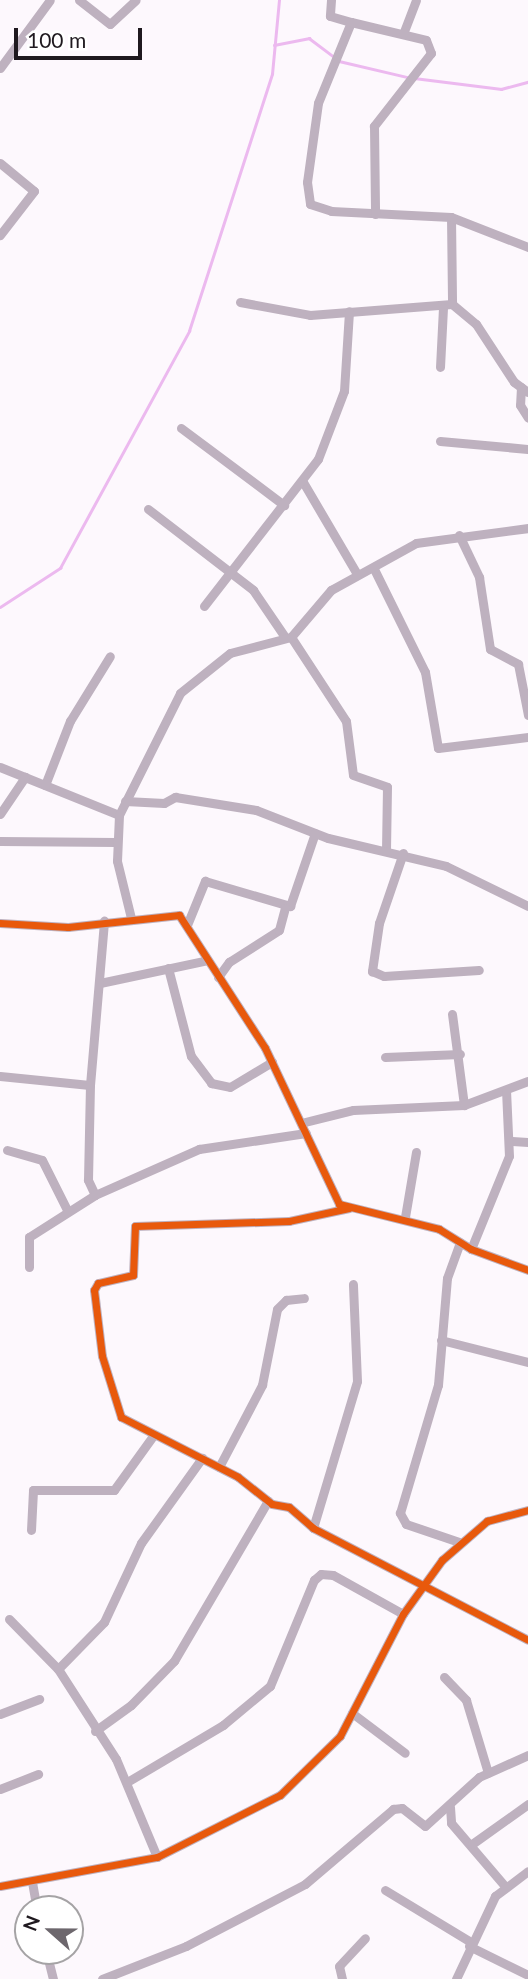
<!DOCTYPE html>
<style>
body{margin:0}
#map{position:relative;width:528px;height:1979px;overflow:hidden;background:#fdf8fd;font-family:Lato,sans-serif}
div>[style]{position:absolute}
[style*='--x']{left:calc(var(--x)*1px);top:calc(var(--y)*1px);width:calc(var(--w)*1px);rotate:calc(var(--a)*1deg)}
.stream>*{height:2.5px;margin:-1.25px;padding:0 1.25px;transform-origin:1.25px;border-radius:1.25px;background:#ecb9ef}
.street>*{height:9px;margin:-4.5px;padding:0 4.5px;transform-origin:4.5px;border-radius:4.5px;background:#beb1bf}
.cycleway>*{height:7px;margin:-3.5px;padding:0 3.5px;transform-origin:3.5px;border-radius:3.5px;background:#e8590c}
span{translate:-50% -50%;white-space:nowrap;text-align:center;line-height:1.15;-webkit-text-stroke:5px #fff;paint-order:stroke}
.north{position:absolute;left:14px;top:1895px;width:70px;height:70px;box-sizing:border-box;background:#fff;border:2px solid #a5a3a5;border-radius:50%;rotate:291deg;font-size:19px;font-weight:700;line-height:28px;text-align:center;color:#1f191f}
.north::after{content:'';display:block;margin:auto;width:24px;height:32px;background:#6d676d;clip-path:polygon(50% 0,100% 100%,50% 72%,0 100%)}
.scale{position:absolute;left:14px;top:28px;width:128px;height:32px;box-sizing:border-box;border:4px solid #1f191f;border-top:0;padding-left:9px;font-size:21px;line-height:24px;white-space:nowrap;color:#1f191f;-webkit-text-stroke:5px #fff;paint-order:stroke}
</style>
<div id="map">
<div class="stream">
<i style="--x:274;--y:45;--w:36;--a:-11"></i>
<i style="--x:309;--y:38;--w:31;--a:37"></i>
<i style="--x:339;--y:61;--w:70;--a:13.2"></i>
<i style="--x:414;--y:78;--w:88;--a:7.2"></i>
<i style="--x:501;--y:89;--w:28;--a:-15"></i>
<i style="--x:0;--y:607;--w:72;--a:-33"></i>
<i style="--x:60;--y:568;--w:270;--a:-61.4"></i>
<i style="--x:189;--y:331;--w:270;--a:-72.1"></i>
<i style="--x:272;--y:74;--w:74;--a:-84.6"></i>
</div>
<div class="street">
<i style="--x:79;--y:0;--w:39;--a:38"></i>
<i style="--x:110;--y:24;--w:35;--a:-43"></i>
<i style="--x:331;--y:0;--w:16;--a:94"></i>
<i style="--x:330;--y:16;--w:22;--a:16"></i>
<i style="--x:351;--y:22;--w:87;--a:112.2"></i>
<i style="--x:318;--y:103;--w:80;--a:97.9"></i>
<i style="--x:307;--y:182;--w:22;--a:82"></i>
<i style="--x:310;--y:204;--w:22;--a:18"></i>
<i style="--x:331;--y:211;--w:120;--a:2.9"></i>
<i style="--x:451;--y:217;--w:87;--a:89.3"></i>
<i style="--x:452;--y:304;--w:31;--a:40"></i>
<i style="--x:476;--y:324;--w:69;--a:56.8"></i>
<i style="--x:514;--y:382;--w:17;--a:36"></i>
<i style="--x:351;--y:22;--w:77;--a:13.5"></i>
<i style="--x:426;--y:40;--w:14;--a:69"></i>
<i style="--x:431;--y:53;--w:93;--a:128"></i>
<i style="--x:374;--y:126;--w:88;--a:89.3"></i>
<i style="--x:403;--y:34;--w:36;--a:-69"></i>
<i style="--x:0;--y:68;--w:84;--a:-53.7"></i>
<i style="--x:0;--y:163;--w:44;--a:39.5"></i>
<i style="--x:34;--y:191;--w:56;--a:127.7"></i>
<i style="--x:451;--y:217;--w:83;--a:21.3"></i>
<i style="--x:240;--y:302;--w:71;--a:10.5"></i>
<i style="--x:310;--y:315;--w:142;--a:-4.4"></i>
<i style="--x:440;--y:367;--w:59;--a:-87.1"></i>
<i style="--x:521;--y:387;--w:18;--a:93"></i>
<i style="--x:520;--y:405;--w:15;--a:58"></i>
<i style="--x:181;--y:428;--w:129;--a:36.8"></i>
<i style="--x:440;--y:441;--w:88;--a:5.2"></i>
<i style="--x:303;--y:482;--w:107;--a:59.6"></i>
<i style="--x:148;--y:509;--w:133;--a:37.6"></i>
<i style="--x:253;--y:590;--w:57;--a:55.8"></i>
<i style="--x:459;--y:535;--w:47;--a:64.5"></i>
<i style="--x:479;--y:577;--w:73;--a:81.3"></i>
<i style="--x:490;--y:649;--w:32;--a:28"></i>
<i style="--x:518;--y:664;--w:52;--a:78.9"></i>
<i style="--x:374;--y:569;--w:115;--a:63.7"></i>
<i style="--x:425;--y:672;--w:77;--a:80.3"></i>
<i style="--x:438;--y:748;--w:91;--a:-7"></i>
<i style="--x:204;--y:606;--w:186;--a:-52.2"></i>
<i style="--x:318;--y:459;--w:73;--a:-69.1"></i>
<i style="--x:344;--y:391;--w:80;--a:-86.4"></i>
<i style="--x:291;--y:637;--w:100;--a:56.8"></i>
<i style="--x:346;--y:721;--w:54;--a:82.6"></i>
<i style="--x:353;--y:775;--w:36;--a:19"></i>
<i style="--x:387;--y:787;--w:61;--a:90.9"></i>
<i style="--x:0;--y:767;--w:128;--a:22"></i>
<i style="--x:45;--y:785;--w:69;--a:-68.7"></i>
<i style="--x:70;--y:721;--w:76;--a:-58.4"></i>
<i style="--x:125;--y:801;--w:39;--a:3"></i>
<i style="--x:164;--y:803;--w:13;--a:-29"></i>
<i style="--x:175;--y:797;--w:82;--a:9.1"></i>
<i style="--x:256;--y:810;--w:77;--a:21.3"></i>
<i style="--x:328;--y:838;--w:121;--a:13.3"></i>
<i style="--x:446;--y:866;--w:91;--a:26"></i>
<i style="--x:0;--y:814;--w:45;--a:-56"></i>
<i style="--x:0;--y:841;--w:116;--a:0.5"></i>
<i style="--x:403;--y:853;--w:74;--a:108.9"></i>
<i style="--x:379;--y:923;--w:49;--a:98.3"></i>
<i style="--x:372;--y:971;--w:13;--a:23"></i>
<i style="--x:384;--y:976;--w:95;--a:-3.6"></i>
<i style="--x:131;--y:918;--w:59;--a:-103.8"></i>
<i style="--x:117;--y:861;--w:46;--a:-87.5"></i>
<i style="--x:119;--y:815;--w:136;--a:-63.4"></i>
<i style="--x:180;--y:693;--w:64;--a:-38.7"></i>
<i style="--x:230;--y:653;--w:63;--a:-14.7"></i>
<i style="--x:291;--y:637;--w:62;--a:-49.6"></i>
<i style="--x:331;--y:590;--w:97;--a:-28.9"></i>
<i style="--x:416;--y:543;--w:113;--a:-7.6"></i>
<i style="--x:0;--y:923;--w:68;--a:3.4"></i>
<i style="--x:68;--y:927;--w:112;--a:-6.2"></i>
<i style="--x:179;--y:915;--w:158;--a:57.1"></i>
<i style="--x:265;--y:1048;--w:173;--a:64.6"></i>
<i style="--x:339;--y:1204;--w:103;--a:14"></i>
<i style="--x:439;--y:1229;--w:38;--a:32"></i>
<i style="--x:471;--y:1249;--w:61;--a:20.2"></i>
<i style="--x:187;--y:925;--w:48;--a:-67.8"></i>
<i style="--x:205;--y:881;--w:89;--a:16.4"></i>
<i style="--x:290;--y:906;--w:77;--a:-71.1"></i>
<i style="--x:168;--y:968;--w:91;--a:75.4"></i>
<i style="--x:191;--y:1056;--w:34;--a:53"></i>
<i style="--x:211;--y:1083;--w:19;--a:12"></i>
<i style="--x:230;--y:1087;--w:49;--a:-30.8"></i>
<i style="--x:218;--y:977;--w:19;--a:-54"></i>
<i style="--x:229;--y:962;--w:59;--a:-32.6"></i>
<i style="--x:279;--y:930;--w:23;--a:-75"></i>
<i style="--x:100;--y:983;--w:110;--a:-12"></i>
<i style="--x:452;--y:1014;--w:92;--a:82.5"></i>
<i style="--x:385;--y:1057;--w:75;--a:-2.3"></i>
<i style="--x:0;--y:1076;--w:90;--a:5.7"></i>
<i style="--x:301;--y:1123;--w:54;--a:-14"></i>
<i style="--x:353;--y:1110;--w:111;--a:-2.6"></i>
<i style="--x:464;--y:1105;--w:68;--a:-20.6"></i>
<i style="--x:512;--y:1141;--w:16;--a:4"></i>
<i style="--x:7;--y:1150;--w:36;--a:16"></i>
<i style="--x:42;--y:1160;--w:56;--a:63.4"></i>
<i style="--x:95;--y:1195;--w:17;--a:-115"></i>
<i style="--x:88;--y:1180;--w:95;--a:-88.8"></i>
<i style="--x:90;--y:1085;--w:165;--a:-85.1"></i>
<i style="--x:349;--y:1208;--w:61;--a:167.8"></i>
<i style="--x:289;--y:1221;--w:154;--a:178.1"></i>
<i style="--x:135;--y:1226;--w:49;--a:92.3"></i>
<i style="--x:133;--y:1275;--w:36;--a:167"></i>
<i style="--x:98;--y:1283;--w:8;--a:120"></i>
<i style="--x:94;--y:1290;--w:66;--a:83.1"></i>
<i style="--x:102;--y:1356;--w:64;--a:72.7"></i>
<i style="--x:121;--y:1417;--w:131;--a:27.1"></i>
<i style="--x:238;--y:1477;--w:43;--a:38.5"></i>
<i style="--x:272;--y:1504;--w:17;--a:10"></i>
<i style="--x:289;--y:1507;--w:32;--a:41"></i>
<i style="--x:313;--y:1528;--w:242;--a:27.5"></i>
<i style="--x:405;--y:1217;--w:66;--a:-80.4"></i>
<i style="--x:471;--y:1249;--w:100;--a:-67.8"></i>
<i style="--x:509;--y:1156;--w:65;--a:-92.6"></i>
<i style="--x:29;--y:1267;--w:30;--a:-90"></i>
<i style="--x:29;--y:1237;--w:78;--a:-32.5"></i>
<i style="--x:95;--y:1195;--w:114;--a:-23.9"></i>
<i style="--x:199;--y:1149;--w:108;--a:-8.5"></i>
<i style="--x:441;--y:1340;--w:90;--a:14.2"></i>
<i style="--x:219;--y:1467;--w:93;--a:-62.3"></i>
<i style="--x:262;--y:1385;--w:77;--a:-78.8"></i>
<i style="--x:277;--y:1309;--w:13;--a:-45"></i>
<i style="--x:286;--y:1300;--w:18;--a:-6"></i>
<i style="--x:313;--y:1528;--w:153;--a:-73.3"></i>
<i style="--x:357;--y:1381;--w:97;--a:-92.4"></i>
<i style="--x:31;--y:1530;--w:40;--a:-87.1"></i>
<i style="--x:33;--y:1490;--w:81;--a:0"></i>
<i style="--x:114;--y:1490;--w:67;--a:-54.2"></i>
<i style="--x:459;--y:1542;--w:56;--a:-161.2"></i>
<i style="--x:406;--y:1524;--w:13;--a:-119"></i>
<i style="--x:400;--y:1513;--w:134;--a:-73.5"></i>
<i style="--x:438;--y:1385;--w:107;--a:-85.2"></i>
<i style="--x:447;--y:1278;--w:38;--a:-70"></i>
<i style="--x:9;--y:1619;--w:70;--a:45.6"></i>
<i style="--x:58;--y:1669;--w:107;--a:57.2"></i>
<i style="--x:116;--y:1759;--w:106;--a:67.3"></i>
<i style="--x:58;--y:1669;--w:66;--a:-45.6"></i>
<i style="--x:104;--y:1622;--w:87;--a:-64.9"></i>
<i style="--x:141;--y:1543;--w:105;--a:-54.3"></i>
<i style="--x:444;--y:1677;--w:32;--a:46"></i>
<i style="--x:466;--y:1700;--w:76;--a:73.2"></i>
<i style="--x:352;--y:1713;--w:66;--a:37"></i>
<i style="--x:0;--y:1714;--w:42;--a:-21"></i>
<i style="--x:95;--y:1731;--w:44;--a:-35.8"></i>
<i style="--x:131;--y:1705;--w:62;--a:-45.7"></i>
<i style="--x:174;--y:1661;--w:186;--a:-59.6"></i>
<i style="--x:127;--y:1782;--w:112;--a:-30.7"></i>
<i style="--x:223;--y:1725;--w:61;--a:-39.7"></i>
<i style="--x:270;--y:1686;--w:115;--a:-67.5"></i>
<i style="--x:314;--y:1580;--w:9;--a:-41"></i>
<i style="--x:321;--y:1574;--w:12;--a:5"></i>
<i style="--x:333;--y:1575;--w:80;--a:29.1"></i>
<i style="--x:0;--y:1789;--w:41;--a:-21.5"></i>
<i style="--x:450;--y:1807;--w:16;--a:86"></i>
<i style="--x:451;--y:1823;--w:82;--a:49.5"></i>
<i style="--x:472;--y:1844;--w:69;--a:-35.5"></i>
<i style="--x:32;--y:1882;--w:27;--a:80"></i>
<i style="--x:0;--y:1886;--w:160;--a:-10.5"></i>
<i style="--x:157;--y:1857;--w:138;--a:-26.8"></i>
<i style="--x:280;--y:1795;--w:84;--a:-44.5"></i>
<i style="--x:340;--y:1736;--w:137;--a:-62.7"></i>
<i style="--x:403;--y:1614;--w:67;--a:-54.2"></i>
<i style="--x:442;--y:1560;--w:60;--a:-40.9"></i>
<i style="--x:487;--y:1521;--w:42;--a:-15"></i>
<i style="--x:385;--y:1890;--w:100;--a:31.2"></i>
<i style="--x:469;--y:1946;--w:66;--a:26.2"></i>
<i style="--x:46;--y:1951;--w:29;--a:76"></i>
<i style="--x:102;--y:1979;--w:90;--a:-21.4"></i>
<i style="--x:186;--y:1946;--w:134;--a:-27.5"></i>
<i style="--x:305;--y:1884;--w:116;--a:-40.4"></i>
<i style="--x:393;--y:1809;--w:9;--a:-6"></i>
<i style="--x:402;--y:1808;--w:29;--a:38"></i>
<i style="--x:425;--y:1826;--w:73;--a:-42.2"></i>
<i style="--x:479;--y:1777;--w:54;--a:-24.2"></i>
<i style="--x:342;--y:1979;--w:13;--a:-103"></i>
<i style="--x:339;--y:1966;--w:38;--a:-47"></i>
<i style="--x:456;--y:1979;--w:92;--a:-64.8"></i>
<i style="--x:495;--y:1896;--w:41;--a:-37.1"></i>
</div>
<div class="cycleway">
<i style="--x:0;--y:923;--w:68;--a:3.4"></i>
<i style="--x:68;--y:927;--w:112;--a:-6.2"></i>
<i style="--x:179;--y:915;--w:158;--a:57.1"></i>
<i style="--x:265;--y:1048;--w:173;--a:64.6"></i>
<i style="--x:339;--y:1204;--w:103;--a:14"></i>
<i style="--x:439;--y:1229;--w:38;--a:32"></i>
<i style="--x:471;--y:1249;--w:61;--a:20.2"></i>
<i style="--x:349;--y:1208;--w:61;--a:167.8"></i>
<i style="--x:289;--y:1221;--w:154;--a:178.1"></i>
<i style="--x:135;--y:1226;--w:49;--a:92.3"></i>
<i style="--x:133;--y:1275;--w:36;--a:167"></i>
<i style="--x:98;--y:1283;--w:8;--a:120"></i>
<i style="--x:94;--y:1290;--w:66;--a:83.1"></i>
<i style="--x:102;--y:1356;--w:64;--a:72.7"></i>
<i style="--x:121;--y:1417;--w:131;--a:27.1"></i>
<i style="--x:238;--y:1477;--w:43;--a:38.5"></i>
<i style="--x:272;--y:1504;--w:17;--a:10"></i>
<i style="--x:289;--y:1507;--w:32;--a:41"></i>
<i style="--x:313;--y:1528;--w:242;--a:27.5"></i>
<i style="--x:0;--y:1886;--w:160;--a:-10.5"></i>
<i style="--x:157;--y:1857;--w:138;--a:-26.8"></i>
<i style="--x:280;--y:1795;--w:84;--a:-44.5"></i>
<i style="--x:340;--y:1736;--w:137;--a:-62.7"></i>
<i style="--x:403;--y:1614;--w:67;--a:-54.2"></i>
<i style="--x:442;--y:1560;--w:60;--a:-40.9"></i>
<i style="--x:487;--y:1521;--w:42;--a:-15"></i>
</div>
<div class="north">N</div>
<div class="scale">100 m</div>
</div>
